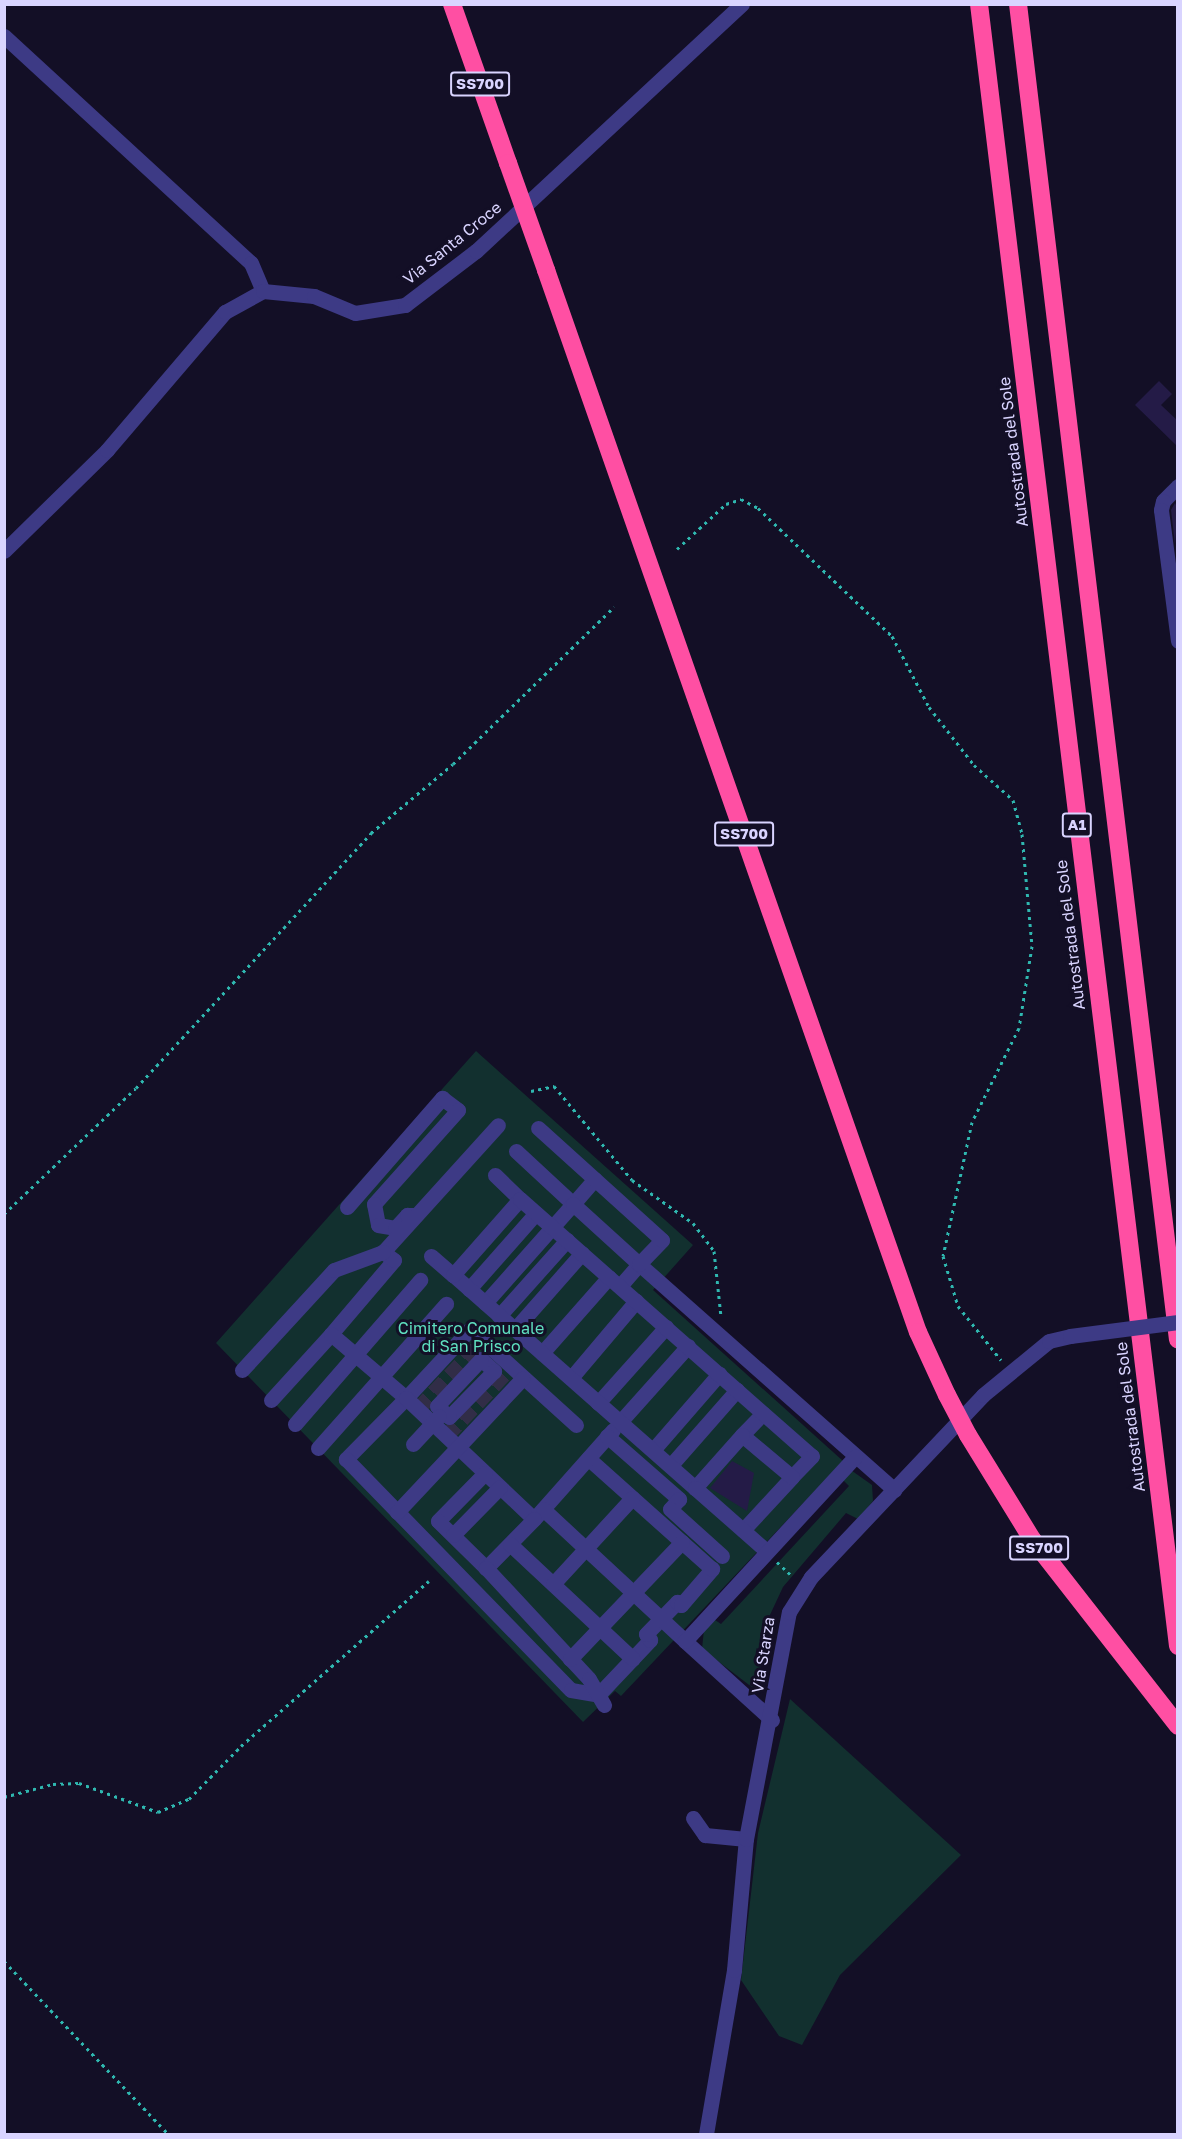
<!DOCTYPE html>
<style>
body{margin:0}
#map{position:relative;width:1182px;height:2139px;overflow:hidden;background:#130f26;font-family:"Golos Text",sans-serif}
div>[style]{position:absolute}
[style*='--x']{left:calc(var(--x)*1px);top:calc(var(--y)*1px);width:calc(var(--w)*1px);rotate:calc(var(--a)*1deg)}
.green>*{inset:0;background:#12302f}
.building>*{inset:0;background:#241b47}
.minor-tunnel>*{height:15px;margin-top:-7.5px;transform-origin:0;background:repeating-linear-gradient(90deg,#312d47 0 15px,transparent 0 23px)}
.path>*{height:3px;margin-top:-1.5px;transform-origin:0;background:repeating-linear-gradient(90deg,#2fb8b0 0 3px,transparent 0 7.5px)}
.minor>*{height:15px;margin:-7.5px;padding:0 7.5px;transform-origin:7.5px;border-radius:7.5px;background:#3d3a85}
.highway>*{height:18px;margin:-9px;padding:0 9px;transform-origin:9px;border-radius:9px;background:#ff4fa3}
.minor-bridge>*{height:15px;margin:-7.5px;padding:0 7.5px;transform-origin:7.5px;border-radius:7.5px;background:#3d3a85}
.highway-bridge>*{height:18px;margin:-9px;padding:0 9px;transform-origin:9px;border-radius:9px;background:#ff4fa3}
span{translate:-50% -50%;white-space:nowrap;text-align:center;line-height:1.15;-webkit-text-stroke:6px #130f26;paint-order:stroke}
.shield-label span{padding:2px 4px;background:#130f26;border:2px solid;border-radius:4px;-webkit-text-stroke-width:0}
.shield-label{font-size:15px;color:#d9d4ff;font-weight:700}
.street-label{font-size:16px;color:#d9d4ff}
.park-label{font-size:16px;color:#5fe0c0}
.frame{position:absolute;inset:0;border:6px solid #d9d4ff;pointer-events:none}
</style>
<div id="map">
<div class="green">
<i style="clip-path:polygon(476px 1051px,693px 1245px,653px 1290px,843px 1461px,621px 1696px,615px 1691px,583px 1722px,216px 1343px)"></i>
<i style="clip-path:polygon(848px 1468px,872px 1485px,873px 1501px,858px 1519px,846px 1513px,783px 1587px,769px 1617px,757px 1691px,702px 1649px,704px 1629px,712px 1618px,721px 1624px,849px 1486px,840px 1477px)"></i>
<i style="clip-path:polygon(790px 1699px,961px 1855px,840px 1975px,802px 2045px,779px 2036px,741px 1980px,758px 1833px)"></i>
</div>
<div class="building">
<i style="clip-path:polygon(1159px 381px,1172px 394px,1161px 405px,1178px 421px,1178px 447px,1135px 405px)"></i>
<i style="clip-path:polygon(1175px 503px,1178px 509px,1175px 544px,1171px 510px)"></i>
<i style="clip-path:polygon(732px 1461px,754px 1473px,747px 1511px,710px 1488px)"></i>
</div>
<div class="minor-tunnel">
<i style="--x:418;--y:1409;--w:95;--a:-46.7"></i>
<i style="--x:446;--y:1436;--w:95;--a:-46.7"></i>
</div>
<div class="path">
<i style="--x:677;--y:549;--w:67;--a:-42.6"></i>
<i style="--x:726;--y:504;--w:16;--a:-18"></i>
<i style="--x:741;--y:499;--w:19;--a:28"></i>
<i style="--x:758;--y:508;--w:185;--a:43.7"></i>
<i style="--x:892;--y:636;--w:80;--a:62.5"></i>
<i style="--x:929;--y:707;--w:73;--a:52.2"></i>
<i style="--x:974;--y:765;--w:52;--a:41.9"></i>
<i style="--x:1013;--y:800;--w:35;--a:75"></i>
<i style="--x:1022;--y:834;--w:112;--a:84.9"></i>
<i style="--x:1032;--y:946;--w:83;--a:99"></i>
<i style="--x:1019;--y:1028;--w:105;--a:116.6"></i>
<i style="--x:972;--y:1122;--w:137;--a:102.2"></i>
<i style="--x:943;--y:1256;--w:52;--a:73.3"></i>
<i style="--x:958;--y:1306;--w:69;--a:51.5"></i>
<i style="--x:531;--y:1091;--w:24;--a:-12"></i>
<i style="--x:554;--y:1086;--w:122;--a:50.3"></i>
<i style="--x:632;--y:1180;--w:75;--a:35.2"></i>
<i style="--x:693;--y:1223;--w:35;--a:53"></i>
<i style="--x:714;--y:1251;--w:66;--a:83.9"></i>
<i style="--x:4;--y:1214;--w:182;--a:-43.7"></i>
<i style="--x:136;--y:1088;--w:347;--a:-47.3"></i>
<i style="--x:371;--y:833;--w:107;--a:-40.1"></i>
<i style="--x:453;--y:764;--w:225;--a:-44.3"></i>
<i style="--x:777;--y:1562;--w:22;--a:43"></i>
<i style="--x:4;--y:1797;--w:51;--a:-14.9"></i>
<i style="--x:53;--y:1784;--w:26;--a:-2"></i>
<i style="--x:79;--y:1783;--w:84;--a:20.2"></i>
<i style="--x:158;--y:1812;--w:34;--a:-23"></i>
<i style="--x:189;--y:1799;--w:74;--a:-45.5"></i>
<i style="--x:241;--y:1746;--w:250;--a:-41.3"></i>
<i style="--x:4;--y:1961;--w:238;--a:46.5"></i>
</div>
<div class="minor">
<i style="--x:4;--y:36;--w:335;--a:42.6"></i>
<i style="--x:251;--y:263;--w:30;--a:67"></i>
<i style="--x:1178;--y:486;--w:21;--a:135"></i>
<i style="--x:1163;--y:501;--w:9;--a:103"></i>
<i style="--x:1161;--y:510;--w:132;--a:82.6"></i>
<i style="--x:4;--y:551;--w:144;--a:-44.4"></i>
<i style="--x:107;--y:450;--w:182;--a:-49.5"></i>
<i style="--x:225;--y:312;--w:43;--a:-28.9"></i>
<i style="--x:263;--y:291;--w:51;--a:5.6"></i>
<i style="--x:314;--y:296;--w:44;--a:22.5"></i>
<i style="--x:355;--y:313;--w:51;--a:-9.1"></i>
<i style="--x:405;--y:305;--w:89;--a:-37.3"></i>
<i style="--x:476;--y:251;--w:363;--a:-42.9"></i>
<i style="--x:516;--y:1151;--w:78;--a:42.9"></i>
<i style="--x:573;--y:1204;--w:33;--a:-49"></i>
<i style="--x:495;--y:1175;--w:35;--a:44"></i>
<i style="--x:347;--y:1207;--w:145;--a:-48.9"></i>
<i style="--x:442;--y:1098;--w:20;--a:37"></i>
<i style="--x:458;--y:1110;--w:126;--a:131.8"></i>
<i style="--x:374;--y:1204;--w:21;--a:79"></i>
<i style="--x:378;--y:1225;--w:17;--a:10"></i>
<i style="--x:395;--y:1228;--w:18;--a:-47"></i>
<i style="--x:407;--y:1215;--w:9;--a:0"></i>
<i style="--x:431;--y:1256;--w:29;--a:41"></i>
<i style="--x:620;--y:1286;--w:29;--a:-49"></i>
<i style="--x:639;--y:1264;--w:341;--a:41.5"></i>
<i style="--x:469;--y:1289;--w:101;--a:-48.6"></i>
<i style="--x:485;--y:1303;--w:132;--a:-48.4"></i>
<i style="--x:573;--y:1204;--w:89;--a:42.3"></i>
<i style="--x:639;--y:1264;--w:33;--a:-46"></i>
<i style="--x:662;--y:1240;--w:167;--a:-137.9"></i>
<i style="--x:499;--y:1316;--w:102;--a:-48.2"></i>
<i style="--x:515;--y:1329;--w:101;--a:-48.6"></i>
<i style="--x:331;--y:1334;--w:97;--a:-49.6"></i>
<i style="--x:394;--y:1260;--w:14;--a:-144"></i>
<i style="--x:383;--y:1252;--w:171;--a:-47.8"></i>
<i style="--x:542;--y:1353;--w:101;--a:-48.6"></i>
<i style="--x:481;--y:1359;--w:18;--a:43"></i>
<i style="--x:494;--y:1371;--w:64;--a:134.4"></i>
<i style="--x:449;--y:1417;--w:16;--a:-137"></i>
<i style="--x:437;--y:1406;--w:64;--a:-46.9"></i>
<i style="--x:242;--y:1370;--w:136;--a:-47.4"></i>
<i style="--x:334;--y:1270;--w:52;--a:-20.2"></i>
<i style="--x:571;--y:1378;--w:101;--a:-49.8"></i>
<i style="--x:271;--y:1400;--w:89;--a:-47.7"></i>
<i style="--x:331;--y:1334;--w:99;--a:40.5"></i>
<i style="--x:406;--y:1398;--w:86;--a:134.5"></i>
<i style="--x:346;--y:1459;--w:322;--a:45.8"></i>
<i style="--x:571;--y:1690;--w:27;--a:10"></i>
<i style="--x:598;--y:1695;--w:76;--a:-46.6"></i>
<i style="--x:650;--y:1640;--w:7;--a:-124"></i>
<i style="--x:646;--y:1634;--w:45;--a:-45.9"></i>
<i style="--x:677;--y:1602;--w:5;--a:37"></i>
<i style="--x:681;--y:1605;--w:48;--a:-49.3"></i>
<i style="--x:712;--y:1569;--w:166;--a:-138.2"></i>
<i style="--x:598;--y:1403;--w:102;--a:-48.2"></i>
<i style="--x:620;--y:1422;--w:102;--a:-48.2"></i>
<i style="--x:295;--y:1424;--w:191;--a:-49"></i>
<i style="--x:576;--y:1425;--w:143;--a:-137.8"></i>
<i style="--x:470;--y:1329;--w:94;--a:132.8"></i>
<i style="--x:406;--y:1398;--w:176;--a:43.4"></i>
<i style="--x:534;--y:1519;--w:119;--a:-48.4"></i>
<i style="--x:742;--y:1435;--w:30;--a:-46"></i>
<i style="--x:607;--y:1436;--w:96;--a:41.2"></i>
<i style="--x:679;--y:1499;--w:13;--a:132"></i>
<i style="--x:670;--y:1509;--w:70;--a:42.1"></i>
<i style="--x:413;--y:1444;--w:38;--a:-47"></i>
<i style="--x:318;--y:1448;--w:193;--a:-48.4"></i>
<i style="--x:653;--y:1450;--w:101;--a:-49"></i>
<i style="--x:671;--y:1465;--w:100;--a:-48.7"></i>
<i style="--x:485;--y:1473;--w:67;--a:134.4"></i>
<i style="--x:438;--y:1521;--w:67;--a:44.4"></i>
<i style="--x:695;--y:1488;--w:322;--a:-138.6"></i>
<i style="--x:453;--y:1275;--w:101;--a:-48.6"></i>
<i style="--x:520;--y:1199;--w:389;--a:41.4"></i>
<i style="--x:812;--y:1456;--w:29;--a:134"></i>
<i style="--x:543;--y:1509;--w:194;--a:42.9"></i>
<i style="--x:397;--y:1512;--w:183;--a:-46.8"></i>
<i style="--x:534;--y:1519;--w:69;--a:134.4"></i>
<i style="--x:486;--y:1568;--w:151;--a:47.1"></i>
<i style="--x:589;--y:1679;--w:30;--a:60"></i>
<i style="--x:743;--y:1530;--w:72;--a:-47.2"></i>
<i style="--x:792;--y:1477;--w:65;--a:-140"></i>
<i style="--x:742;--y:1435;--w:71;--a:131.6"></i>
<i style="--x:695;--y:1488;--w:89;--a:41.4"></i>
<i style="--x:453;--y:1535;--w:67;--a:-45.6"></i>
<i style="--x:510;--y:1544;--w:168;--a:43.1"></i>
<i style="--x:553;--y:1584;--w:117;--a:-47.4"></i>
<i style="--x:570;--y:1659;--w:162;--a:-46.3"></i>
<i style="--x:772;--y:1720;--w:118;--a:-137.8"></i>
<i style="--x:685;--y:1641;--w:251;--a:-47.3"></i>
<i style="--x:693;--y:1818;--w:21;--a:55"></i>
<i style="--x:705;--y:1835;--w:41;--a:5.6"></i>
<i style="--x:706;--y:2134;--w:166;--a:-80.3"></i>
<i style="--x:734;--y:1970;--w:132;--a:-84.8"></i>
<i style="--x:746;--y:1839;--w:231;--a:-79.3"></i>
<i style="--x:789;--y:1612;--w:41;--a:-57.8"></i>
<i style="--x:811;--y:1577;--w:250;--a:-46.6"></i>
<i style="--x:983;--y:1395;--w:85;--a:-39.3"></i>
<i style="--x:1049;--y:1341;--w:22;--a:-13"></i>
</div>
<div class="highway">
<i style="--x:452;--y:4;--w:169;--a:70.6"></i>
<i style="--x:979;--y:4;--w:1654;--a:83.09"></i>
<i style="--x:1018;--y:4;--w:1345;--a:83.17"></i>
<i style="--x:546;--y:270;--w:1125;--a:70.7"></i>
<i style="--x:918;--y:1332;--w:69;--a:65.3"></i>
<i style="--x:968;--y:1435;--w:122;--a:58.4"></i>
<i style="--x:1032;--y:1539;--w:237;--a:52"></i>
</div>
<div class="minor-bridge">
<i style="--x:1070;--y:1336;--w:109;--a:-7.4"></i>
</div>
<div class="highway-bridge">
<i style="--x:508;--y:163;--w:114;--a:70.4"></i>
<i style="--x:947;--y:1395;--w:45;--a:62.3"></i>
</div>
<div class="shield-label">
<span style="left:480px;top:84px">SS700</span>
<span style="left:1077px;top:825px">A1</span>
<span style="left:744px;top:834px">SS700</span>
<span style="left:1039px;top:1548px">SS700</span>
</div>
<div class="street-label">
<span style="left:452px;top:243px;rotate:-39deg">Via Santa Croce</span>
<span style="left:1013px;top:452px;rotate:-97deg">Autostrada del Sole</span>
<span style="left:1070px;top:935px;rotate:-97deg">Autostrada del Sole</span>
<span style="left:1130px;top:1417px;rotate:-97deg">Autostrada del Sole</span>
<span style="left:763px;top:1655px;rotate:-81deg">Via Starza</span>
</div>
<div class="park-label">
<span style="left:471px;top:1337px">Cimitero Comunale<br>di San Prisco</span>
</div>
<div class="frame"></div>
</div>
